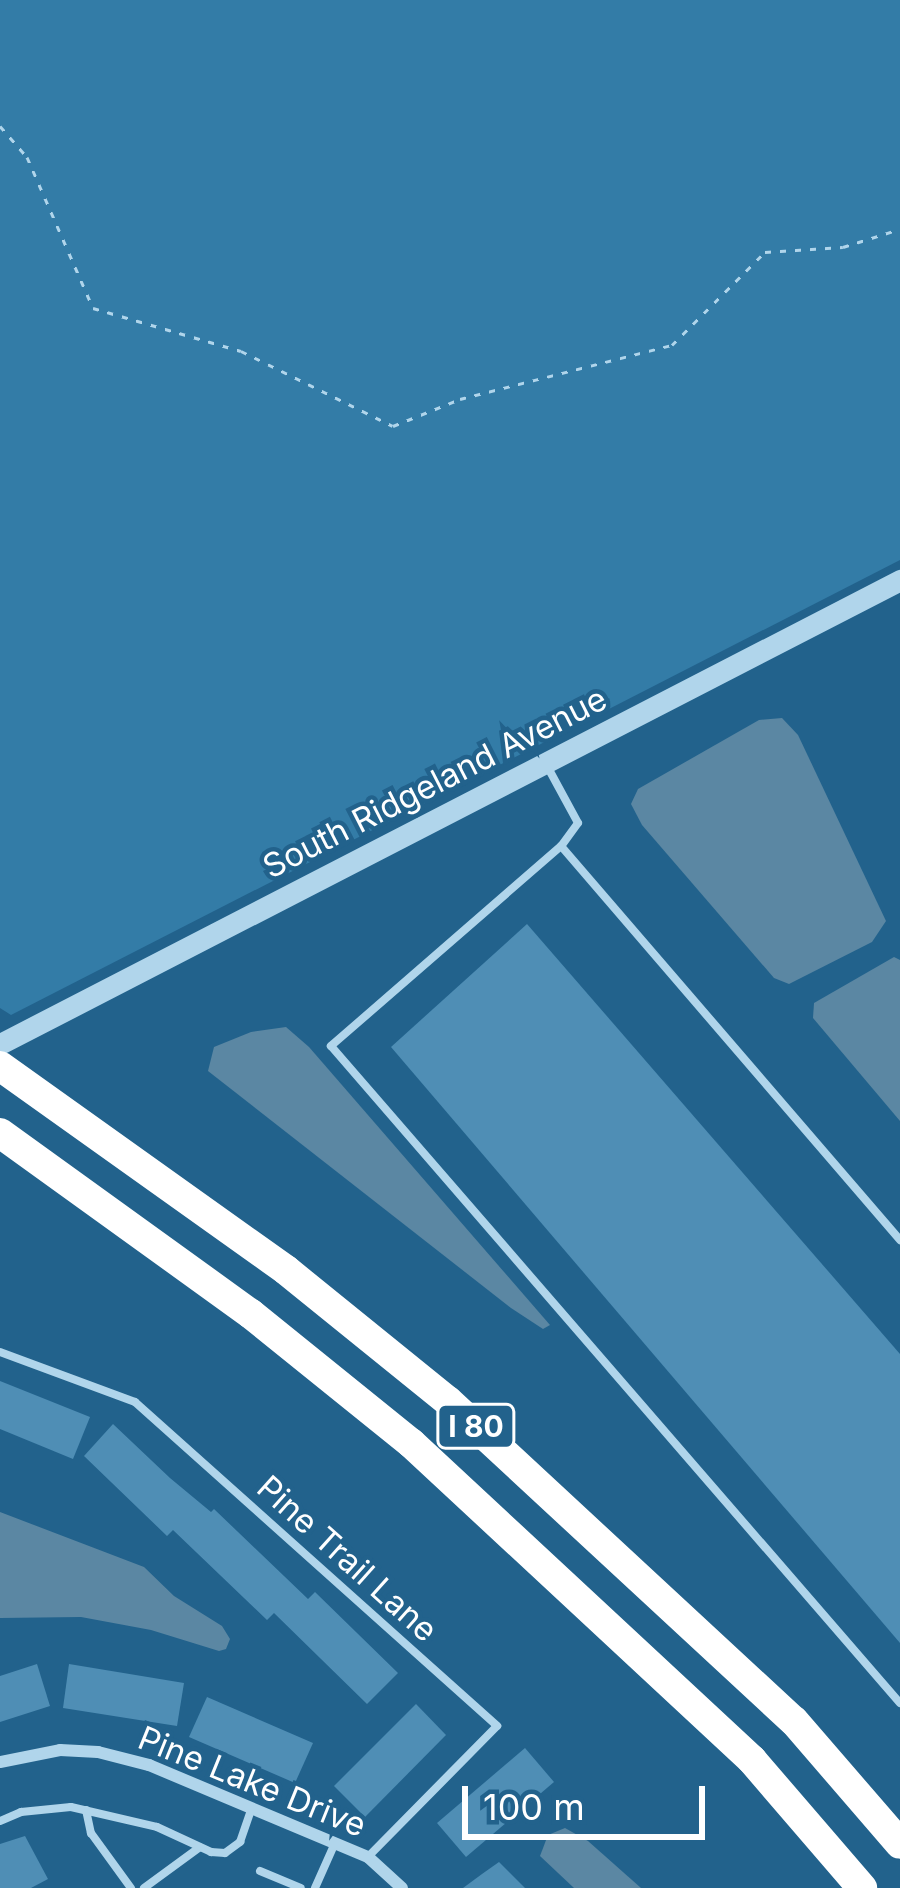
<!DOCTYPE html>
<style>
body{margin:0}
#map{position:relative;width:900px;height:1888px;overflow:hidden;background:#22628c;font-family:Inter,sans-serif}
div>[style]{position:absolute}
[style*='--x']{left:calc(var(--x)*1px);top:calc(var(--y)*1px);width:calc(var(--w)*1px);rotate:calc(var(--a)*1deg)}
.green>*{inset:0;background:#337ca7}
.water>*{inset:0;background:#5b87a3}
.building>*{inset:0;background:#4f8eb5}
.path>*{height:3px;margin-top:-1.5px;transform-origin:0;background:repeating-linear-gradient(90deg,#b0d5eb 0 6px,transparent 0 15px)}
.service>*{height:8px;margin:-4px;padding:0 4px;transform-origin:4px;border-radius:4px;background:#b0d5eb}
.minor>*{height:12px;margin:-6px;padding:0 6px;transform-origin:6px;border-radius:6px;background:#b0d5eb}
.tertiary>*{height:21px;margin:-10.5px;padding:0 10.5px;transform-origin:10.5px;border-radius:10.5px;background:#b0d5eb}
.motorway>*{height:30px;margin:-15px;padding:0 15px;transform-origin:15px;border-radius:15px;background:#fff}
span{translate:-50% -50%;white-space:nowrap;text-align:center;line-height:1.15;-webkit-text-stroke:9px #22628c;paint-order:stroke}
.shield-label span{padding:3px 9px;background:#22628c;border:3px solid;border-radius:9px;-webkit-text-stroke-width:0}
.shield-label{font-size:30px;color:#fff;font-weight:700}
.street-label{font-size:33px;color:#fff}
.scale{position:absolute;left:462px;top:1786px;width:243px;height:54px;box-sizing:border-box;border:6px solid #fff;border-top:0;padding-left:15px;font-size:36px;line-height:42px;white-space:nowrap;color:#fff;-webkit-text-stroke:9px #22628c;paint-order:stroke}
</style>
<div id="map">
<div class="green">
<i style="clip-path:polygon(0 0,900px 0,900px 560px,11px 1015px,0 1008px)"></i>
</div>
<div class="water">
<i style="clip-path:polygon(782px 718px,798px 735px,886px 921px,872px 942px,789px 984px,774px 978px,642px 825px,631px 804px,638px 789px,759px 720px)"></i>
<i style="clip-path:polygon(894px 957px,900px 960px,900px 1121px,813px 1018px,814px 1003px)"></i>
<i style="clip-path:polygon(286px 1027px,309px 1047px,550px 1325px,543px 1329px,511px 1308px,208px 1071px,214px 1047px,251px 1032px)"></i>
<i style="clip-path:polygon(0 1512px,144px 1567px,174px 1596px,222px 1626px,230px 1639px,226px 1649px,219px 1651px,151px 1630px,81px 1617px,0 1618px)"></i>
<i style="clip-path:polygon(565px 1828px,588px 1841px,641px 1888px,574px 1888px,540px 1856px,548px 1835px)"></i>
</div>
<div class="building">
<i style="clip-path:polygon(527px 924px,900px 1354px,900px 1643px,391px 1047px)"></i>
<i style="clip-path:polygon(0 1381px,90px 1417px,73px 1459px,0 1429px)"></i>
<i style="clip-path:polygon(113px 1424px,170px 1478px,211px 1512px,214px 1509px,308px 1599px,315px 1592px,398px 1673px,367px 1704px,274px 1613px,267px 1620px,173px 1530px,167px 1536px,84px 1456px)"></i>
<i style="clip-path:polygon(37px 1664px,50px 1706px,0 1722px,0 1676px)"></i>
<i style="clip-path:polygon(69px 1664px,184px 1683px,177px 1726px,63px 1708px)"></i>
<i style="clip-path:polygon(207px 1697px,313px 1743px,295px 1783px,189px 1737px)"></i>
<i style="clip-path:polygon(416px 1704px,446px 1735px,365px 1817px,334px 1786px)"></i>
<i style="clip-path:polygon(525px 1748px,554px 1782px,466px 1857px,437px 1823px)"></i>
<i style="clip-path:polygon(25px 1836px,48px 1879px,31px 1888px,0 1888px,0 1844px)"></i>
<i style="clip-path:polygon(499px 1862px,525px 1888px,463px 1888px,482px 1874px)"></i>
</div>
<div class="path">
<i style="--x:0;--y:126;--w:41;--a:48.9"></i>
<i style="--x:27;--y:157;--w:165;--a:66.4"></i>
<i style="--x:93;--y:308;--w:154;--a:16.2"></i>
<i style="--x:241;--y:351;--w:169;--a:26.3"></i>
<i style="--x:393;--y:426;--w:72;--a:-21.9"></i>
<i style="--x:460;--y:399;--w:219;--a:-14.3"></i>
<i style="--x:672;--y:345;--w:132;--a:-45"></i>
<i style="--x:765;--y:252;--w:78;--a:-3.7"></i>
<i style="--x:843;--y:247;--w:60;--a:-17.5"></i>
</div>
<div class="service">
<i style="--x:546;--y:764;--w:67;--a:61.5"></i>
<i style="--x:578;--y:823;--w:29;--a:126"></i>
<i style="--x:561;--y:846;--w:305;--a:139"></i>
<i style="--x:331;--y:1046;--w:869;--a:49.11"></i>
<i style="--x:561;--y:846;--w:520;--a:49.29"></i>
<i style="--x:0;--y:1352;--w:144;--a:20.3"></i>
<i style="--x:135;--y:1402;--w:486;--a:41.8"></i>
<i style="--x:497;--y:1726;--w:184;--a:134.6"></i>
<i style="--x:86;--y:1810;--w:24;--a:78"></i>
<i style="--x:91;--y:1833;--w:68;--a:54"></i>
<i style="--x:0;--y:1821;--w:23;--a:-23"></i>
<i style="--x:21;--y:1812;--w:50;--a:-5.7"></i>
<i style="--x:71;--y:1807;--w:88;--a:13.1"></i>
<i style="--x:157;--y:1827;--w:60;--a:24.8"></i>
<i style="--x:211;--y:1852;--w:14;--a:4"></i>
<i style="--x:225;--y:1853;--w:19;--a:-36"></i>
<i style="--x:240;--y:1842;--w:36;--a:-71"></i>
<i style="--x:260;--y:1871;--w:44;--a:22.5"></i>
<i style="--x:144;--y:1888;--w:69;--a:-36.2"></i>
<i style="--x:315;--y:1888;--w:49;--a:-66"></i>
</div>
<div class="minor">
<i style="--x:0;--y:1762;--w:61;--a:-11.3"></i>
<i style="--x:60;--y:1750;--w:38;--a:3"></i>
<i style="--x:98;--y:1752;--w:53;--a:14.3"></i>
<i style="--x:149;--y:1765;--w:238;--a:22.8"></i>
<i style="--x:368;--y:1857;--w:46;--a:42.4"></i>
</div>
<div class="tertiary">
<i style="--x:0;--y:1044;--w:1013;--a:-27.27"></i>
</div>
<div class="motorway">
<i style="--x:0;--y:1066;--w:351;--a:35.5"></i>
<i style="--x:286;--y:1270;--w:208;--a:39"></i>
<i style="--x:448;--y:1401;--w:471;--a:42.8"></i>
<i style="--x:794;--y:1721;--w:162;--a:49.2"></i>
<i style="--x:0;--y:1133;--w:309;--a:35.8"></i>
<i style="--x:251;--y:1314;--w:206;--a:38.9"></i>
<i style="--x:411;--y:1443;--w:466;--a:42.9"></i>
<i style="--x:752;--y:1760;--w:169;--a:49.3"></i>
</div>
<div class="shield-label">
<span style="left:476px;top:1426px">I 80</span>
</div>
<div class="street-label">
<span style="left:435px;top:783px;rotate:-27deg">South Ridgeland Avenue</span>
<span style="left:347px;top:1559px;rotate:42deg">Pine Trail Lane</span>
<span style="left:252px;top:1782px;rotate:22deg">Pine Lake Drive</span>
</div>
<div class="scale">100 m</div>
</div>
